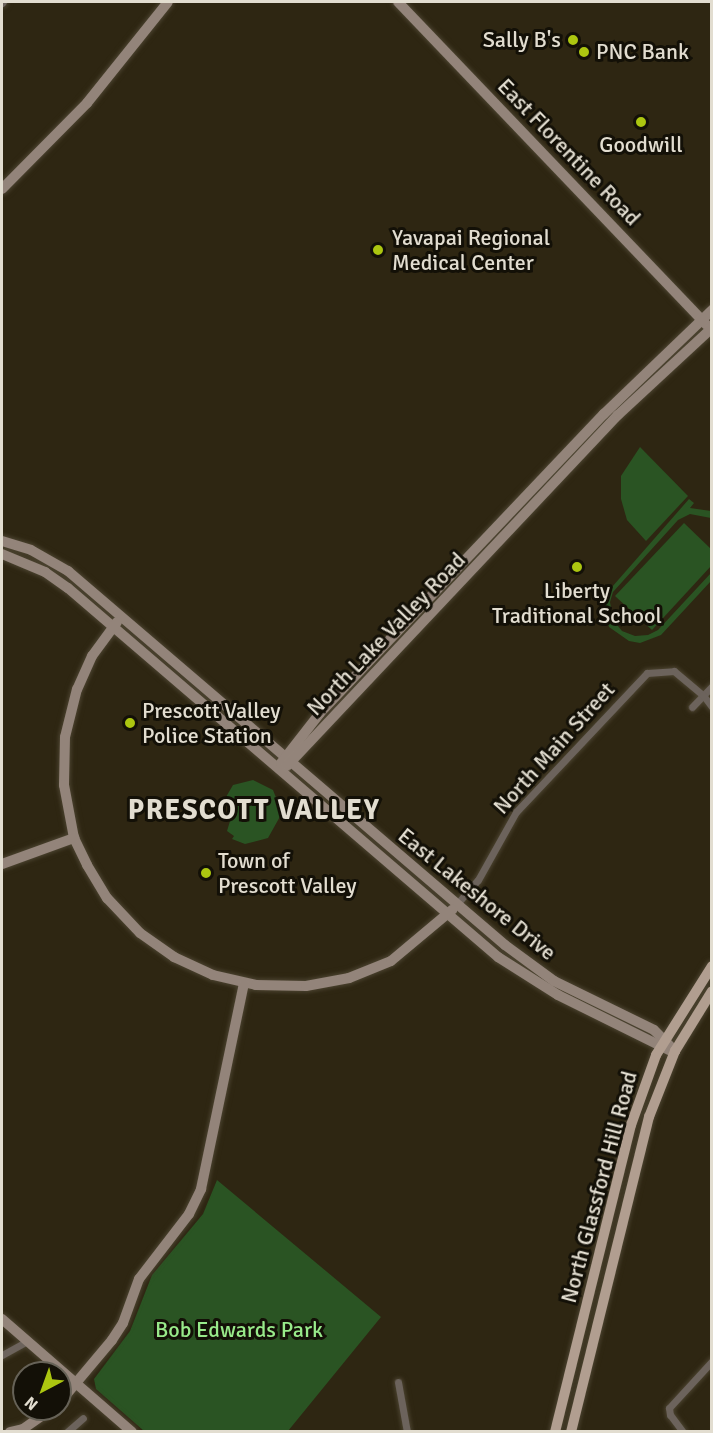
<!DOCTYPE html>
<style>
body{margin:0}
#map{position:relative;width:713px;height:1433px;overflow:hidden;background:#2e2612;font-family:Signika,sans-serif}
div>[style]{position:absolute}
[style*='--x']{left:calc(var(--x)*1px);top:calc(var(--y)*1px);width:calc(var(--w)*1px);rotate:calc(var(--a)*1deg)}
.green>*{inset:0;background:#2a5423}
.roads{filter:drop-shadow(0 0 2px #4b4330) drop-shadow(0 0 2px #4b4330)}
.street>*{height:7px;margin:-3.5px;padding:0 3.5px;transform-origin:3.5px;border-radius:3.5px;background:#6c635c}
.secondary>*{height:10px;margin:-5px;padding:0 5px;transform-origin:5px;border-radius:5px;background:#93847a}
.primary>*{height:10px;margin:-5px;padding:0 5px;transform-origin:5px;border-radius:5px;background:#b19e90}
.dots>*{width:16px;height:16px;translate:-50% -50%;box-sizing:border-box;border:3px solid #131007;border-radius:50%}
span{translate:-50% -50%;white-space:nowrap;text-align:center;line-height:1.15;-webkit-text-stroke:6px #131007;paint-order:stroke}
.poi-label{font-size:22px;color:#e2ddd0}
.right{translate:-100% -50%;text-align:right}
.left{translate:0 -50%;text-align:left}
.street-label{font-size:22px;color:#e2ddd0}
.park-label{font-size:22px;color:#98ea8a}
.district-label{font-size:28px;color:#e2ddd0;font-weight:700;letter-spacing:1.5px}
.frame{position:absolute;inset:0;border:3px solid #e2ddd0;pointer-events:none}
.north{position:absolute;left:12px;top:1361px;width:60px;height:60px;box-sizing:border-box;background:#131007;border:2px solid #666257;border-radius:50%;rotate:221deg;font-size:16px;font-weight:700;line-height:24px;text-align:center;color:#e2ddd0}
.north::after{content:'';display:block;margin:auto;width:21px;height:27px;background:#acc610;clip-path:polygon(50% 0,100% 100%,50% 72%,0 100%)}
</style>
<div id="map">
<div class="green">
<i style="clip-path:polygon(640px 447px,688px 496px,646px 541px,627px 520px,621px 499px,621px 476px)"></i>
<i style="clip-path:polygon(689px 499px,694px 503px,690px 508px,711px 511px,711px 518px,690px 514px,678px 520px,613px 592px,610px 602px,613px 620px,622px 631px,635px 636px,648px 635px,658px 630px,711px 573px,711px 581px,661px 635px,640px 643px,629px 641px,609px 627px,603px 606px,605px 595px)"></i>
<i style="clip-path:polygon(684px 523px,711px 549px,711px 566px,652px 630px,615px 596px)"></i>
<i style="clip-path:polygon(253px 780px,273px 790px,282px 813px,268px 838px,245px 844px,232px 839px,234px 836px,227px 831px,230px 821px,226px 797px,233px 785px)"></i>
<i style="clip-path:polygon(217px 1180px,381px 1317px,288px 1431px,144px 1431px,96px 1389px,94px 1379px,130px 1331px,152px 1275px,203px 1214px)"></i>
</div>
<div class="roads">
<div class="street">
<i style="--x:2;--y:3;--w:1;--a:-45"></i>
<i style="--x:692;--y:707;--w:29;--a:-46"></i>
<i style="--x:456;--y:905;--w:33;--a:-49"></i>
<i style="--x:478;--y:880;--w:78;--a:-60.8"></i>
<i style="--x:516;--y:812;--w:191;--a:-46.7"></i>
<i style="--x:647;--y:673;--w:27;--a:-4"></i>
<i style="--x:674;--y:671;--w:38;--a:40"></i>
<i style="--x:703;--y:695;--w:15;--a:53"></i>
<i style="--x:2;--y:1355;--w:29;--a:-29"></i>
<i style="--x:398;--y:1382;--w:51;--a:79.8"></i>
<i style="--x:67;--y:1432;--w:21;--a:-41"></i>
<i style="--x:683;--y:1432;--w:21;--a:-127"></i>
<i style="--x:670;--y:1415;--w:7;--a:-98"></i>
<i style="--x:669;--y:1408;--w:64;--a:-47.5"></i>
</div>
<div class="secondary">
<i style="--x:398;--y:2;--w:447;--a:46.3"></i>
<i style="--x:2;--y:189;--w:121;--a:-45.3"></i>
<i style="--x:87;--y:103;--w:129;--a:-51.3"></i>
<i style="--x:2;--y:541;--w:30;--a:17"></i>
<i style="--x:31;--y:550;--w:43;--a:29.6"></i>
<i style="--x:68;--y:571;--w:575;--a:40.56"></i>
<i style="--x:505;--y:945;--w:61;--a:36.3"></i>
<i style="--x:554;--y:981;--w:111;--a:26.1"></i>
<i style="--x:654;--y:1030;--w:30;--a:45"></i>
<i style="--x:2;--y:554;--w:47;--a:22.7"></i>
<i style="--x:45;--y:572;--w:28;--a:35"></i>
<i style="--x:68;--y:588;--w:567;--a:40.63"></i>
<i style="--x:498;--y:957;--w:71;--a:32.3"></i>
<i style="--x:558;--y:995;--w:124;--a:26.4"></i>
<i style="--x:117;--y:622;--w:42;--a:126.3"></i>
<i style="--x:92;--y:656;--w:36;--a:114"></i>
<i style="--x:77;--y:689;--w:49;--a:104"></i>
<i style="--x:65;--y:737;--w:48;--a:91.2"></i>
<i style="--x:64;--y:785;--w:54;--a:79.3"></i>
<i style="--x:74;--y:838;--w:30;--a:64"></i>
<i style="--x:87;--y:865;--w:39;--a:59"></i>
<i style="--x:107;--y:898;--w:48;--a:46.7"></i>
<i style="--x:140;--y:933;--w:42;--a:35.2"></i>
<i style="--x:174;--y:957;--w:43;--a:24.8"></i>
<i style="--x:213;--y:975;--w:44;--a:13.1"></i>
<i style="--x:256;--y:985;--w:50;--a:1.1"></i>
<i style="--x:306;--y:986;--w:44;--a:-10.5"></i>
<i style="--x:349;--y:978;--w:45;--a:-22"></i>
<i style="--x:391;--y:961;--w:80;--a:-39.9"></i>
<i style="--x:281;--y:763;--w:63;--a:-52"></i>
<i style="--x:320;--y:713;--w:412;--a:-46.5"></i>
<i style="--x:604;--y:414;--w:150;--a:-43.9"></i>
<i style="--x:287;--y:766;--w:482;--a:-46.7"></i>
<i style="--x:618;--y:415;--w:128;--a:-42.8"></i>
<i style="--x:2;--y:864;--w:77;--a:-19.9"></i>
<i style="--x:2;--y:1319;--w:172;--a:41"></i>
<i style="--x:60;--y:1402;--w:81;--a:-50"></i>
<i style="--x:112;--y:1340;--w:20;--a:-57"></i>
<i style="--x:123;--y:1323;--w:47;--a:-70"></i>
<i style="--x:139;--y:1279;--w:82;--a:-52.4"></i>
<i style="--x:189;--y:1214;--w:28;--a:-64"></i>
<i style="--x:201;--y:1189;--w:210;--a:-78.2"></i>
<i style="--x:10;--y:1432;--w:13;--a:-13"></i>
<i style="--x:23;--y:1429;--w:35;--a:-35"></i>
</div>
<div class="primary">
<i style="--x:555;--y:1432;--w:316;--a:-76.1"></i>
<i style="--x:631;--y:1125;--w:74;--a:-70.3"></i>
<i style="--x:656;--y:1055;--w:105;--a:-57.8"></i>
<i style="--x:571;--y:1432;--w:325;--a:-76.1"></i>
<i style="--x:649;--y:1117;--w:71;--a:-68.5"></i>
<i style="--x:675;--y:1051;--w:70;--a:-58.3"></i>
</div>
</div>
<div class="dots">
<i style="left:573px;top:40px;background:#acc610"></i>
<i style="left:584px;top:52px;background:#acc610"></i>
<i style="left:641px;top:122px;background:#acc610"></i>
<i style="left:378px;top:250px;background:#acc610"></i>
<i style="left:577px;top:567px;background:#acc610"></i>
<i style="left:130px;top:723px;background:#acc610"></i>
<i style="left:206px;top:873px;background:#acc610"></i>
</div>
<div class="poi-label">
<span class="right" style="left:561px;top:40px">Sally B's</span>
<span class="left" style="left:596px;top:52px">PNC Bank</span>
<span style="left:641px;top:145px">Goodwill</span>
<span class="left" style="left:392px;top:250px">Yavapai Regional<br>Medical Center</span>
<span style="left:577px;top:603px">Liberty<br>Traditional School</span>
<span class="left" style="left:142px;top:723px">Prescott Valley<br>Police Station</span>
<span class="left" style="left:218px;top:873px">Town of<br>Prescott Valley</span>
</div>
<div class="street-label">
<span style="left:569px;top:152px;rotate:46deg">East Florentine Road</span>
<span style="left:386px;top:634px;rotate:-46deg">North Lake Valley Road</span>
<span style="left:554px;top:748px;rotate:-48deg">North Main Street</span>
<span style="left:477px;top:894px;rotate:39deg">East Lakeshore Drive</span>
<span style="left:599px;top:1187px;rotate:-75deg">North Glassford Hill Road</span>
</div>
<div class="park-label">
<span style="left:239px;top:1330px">Bob Edwards Park</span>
</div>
<div class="district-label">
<span style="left:254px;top:810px">PRESCOTT VALLEY</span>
</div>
<div class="frame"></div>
<div class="north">N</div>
</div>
